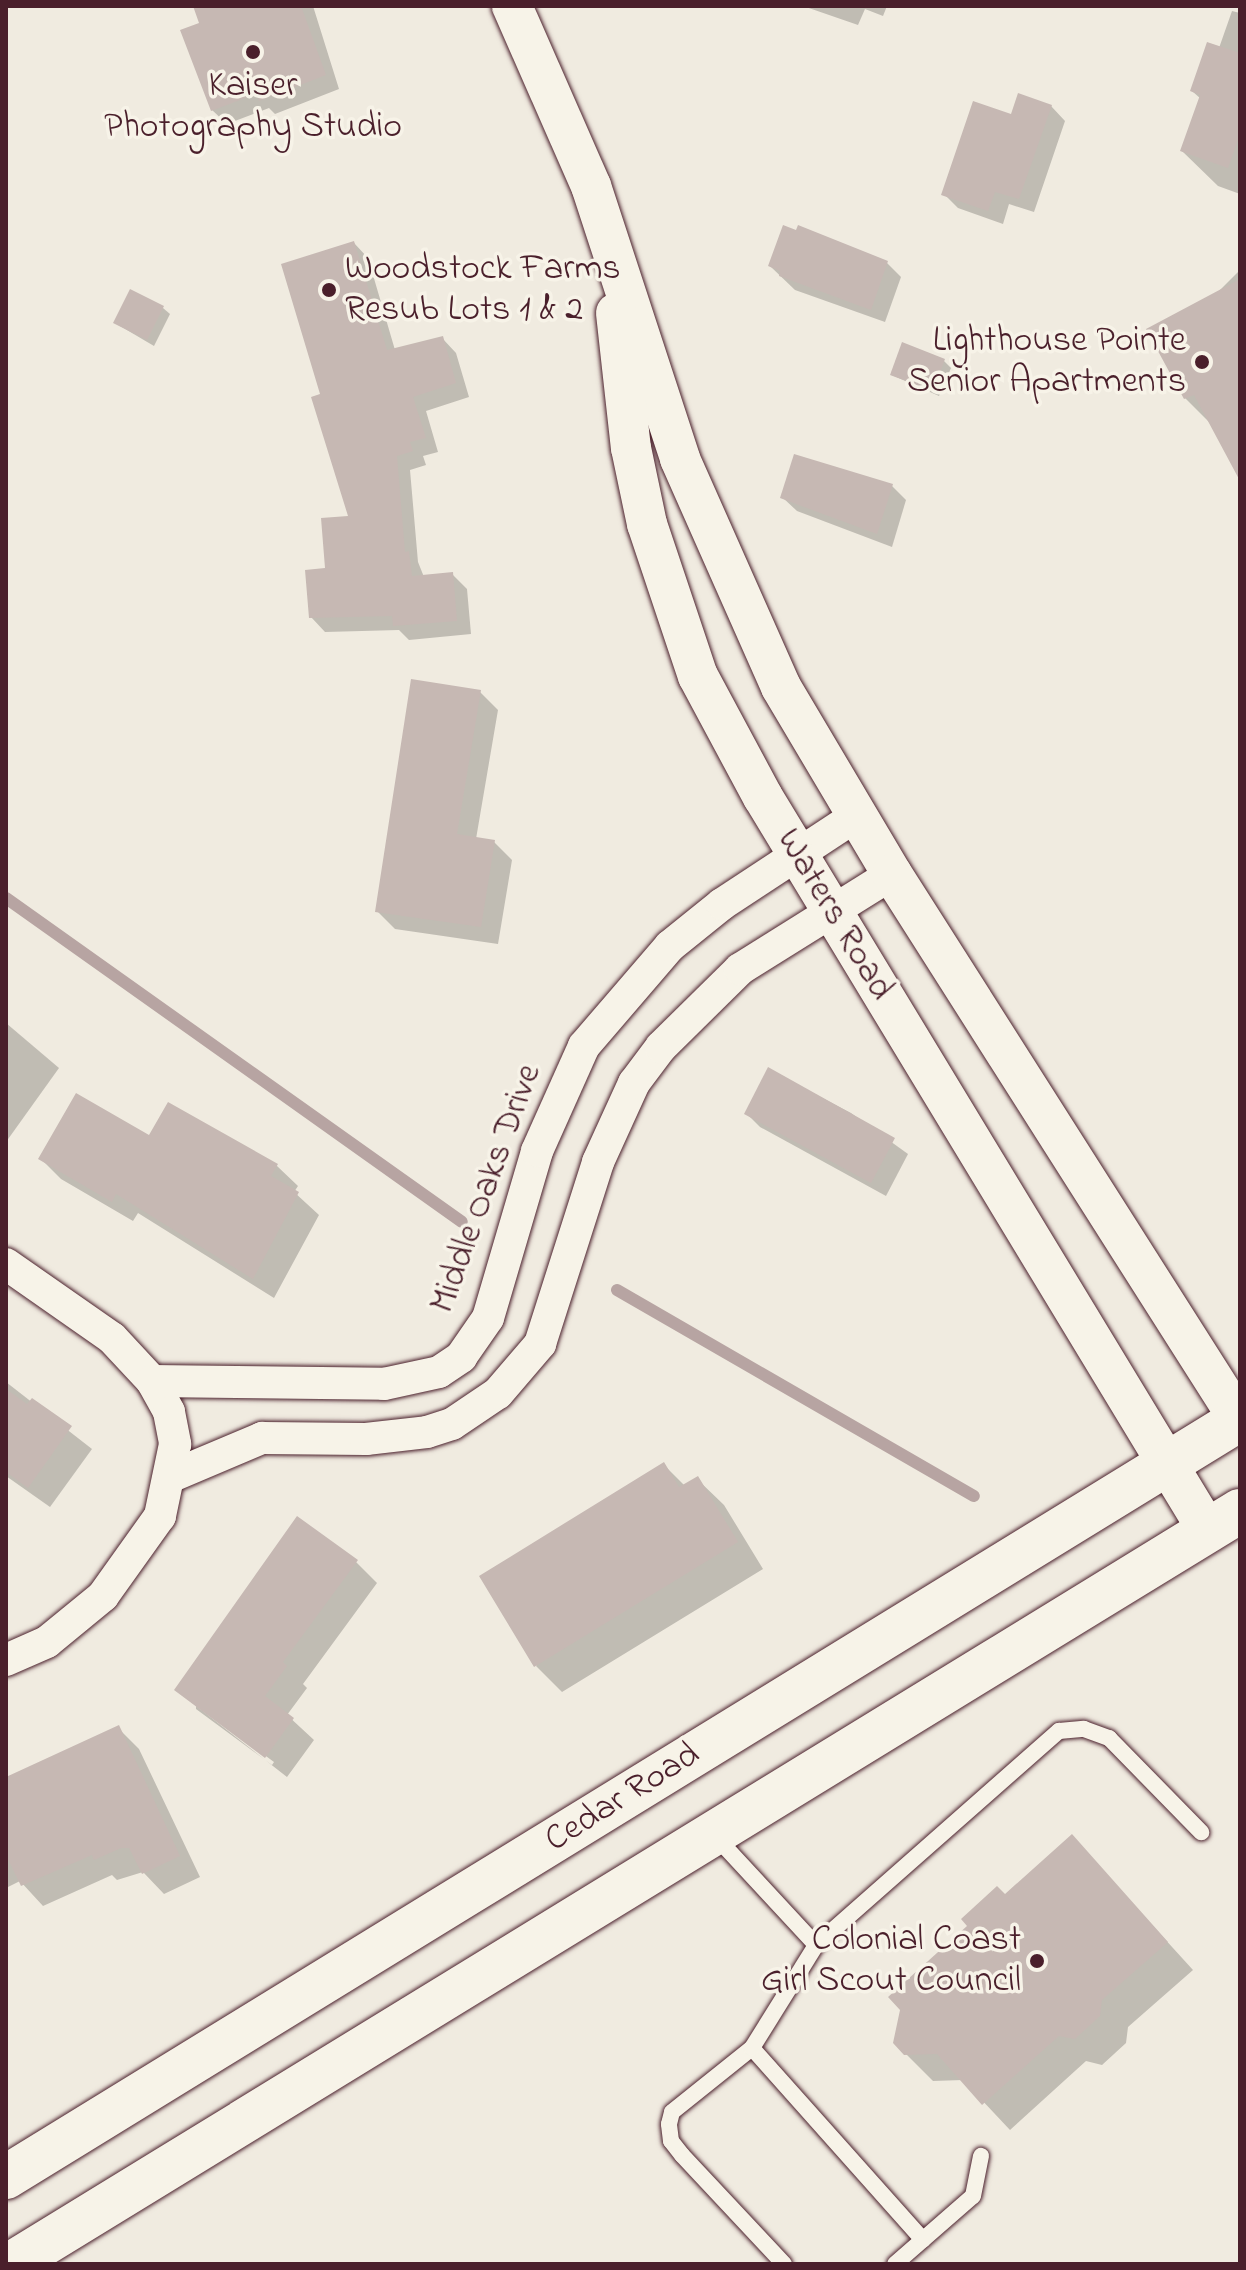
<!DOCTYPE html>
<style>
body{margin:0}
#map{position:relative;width:1246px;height:2270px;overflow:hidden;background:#f0ebe0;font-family:"Indie Flower",sans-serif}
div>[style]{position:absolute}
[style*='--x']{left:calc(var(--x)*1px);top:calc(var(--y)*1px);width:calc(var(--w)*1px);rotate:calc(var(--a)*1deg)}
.shadow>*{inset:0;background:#0003}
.stream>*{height:12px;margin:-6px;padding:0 6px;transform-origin:6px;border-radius:6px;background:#b7a4a2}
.building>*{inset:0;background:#c6b8b3}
.roads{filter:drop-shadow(0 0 2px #4a1f2b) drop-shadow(0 0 2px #4a1f2b)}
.service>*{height:16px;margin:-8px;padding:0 8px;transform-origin:8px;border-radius:8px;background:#f7f3e8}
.minor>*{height:32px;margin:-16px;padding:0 16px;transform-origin:16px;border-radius:16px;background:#f7f3e8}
.tertiary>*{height:40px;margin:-20px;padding:0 20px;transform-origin:20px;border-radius:20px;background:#f7f3e8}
.primary>*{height:44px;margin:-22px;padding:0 22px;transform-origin:22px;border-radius:22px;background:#f7f3e8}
.dots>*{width:22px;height:22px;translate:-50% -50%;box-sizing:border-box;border:4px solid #f7f3e8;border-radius:50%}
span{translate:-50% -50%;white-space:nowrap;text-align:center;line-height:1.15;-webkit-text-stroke:7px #f7f3e8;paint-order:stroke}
.poi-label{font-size:36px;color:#4a1f2b}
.left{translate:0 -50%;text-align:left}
.right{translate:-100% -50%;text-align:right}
.street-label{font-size:36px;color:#4a1f2b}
.frame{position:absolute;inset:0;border:8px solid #4a1f2b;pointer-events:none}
</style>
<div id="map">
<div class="shadow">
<i style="clip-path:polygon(209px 6px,313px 6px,339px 89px,275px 114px,269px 108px,227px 124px,212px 110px,201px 24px)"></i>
<i style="clip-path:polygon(803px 6px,887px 6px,883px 16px,865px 9px,858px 25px)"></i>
<i style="clip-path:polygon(1232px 11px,1240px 13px,1240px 194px,1218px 186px,1182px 151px,1201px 99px,1192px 91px,1219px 48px)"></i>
<i style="clip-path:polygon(1051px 106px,1065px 121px,1034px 212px,1009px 204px,1003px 224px,958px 208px,944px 194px,1012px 116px)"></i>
<i style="clip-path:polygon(354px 243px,368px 258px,395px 350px,442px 338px,456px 353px,469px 397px,426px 411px,438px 452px,423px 456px,426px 465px,410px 470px,418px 562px,424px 577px,452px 574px,467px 589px,471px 634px,409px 640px,399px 630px,325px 632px,311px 617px,350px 518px,323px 395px)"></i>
<i style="clip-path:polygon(887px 263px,901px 277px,885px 322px,795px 290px,770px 266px)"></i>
<i style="clip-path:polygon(1240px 270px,1240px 476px,1213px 426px,1185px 398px,1215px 295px)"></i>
<i style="clip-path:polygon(163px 308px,170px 314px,154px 346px,115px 323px)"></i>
<i style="clip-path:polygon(944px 361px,951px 368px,939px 396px,892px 375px)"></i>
<i style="clip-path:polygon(892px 486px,906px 500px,892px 547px,797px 511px,782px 497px)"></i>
<i style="clip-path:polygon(480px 692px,498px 710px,476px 839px,494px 842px,512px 860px,498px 944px,395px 929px,377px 911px)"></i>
<i style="clip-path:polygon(6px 1023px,59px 1068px,6px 1142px)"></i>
<i style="clip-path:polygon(769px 1070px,851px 1113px,908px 1154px,886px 1196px,760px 1127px,746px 1113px)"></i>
<i style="clip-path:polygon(150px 1138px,277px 1166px,298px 1186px,294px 1192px,319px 1215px,274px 1298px,138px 1213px,133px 1221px,61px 1179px,40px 1158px)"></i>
<i style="clip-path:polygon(6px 1382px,92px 1449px,50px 1507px,6px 1476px)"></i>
<i style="clip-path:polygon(664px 1465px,685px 1486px,697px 1479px,724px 1505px,763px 1569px,562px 1692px,536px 1666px)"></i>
<i style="clip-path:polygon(evenodd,356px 1562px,377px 1583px,303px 1684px,307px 1688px,287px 1715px,314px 1740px,287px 1777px,176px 1690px,356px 1562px,196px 1704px,274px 1762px,272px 1765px,196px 1709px,196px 1704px)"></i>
<i style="clip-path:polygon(118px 1728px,139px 1749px,200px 1877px,164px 1894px,143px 1872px,117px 1880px,112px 1875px,43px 1906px,20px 1881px,6px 1888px,6px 1780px)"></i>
<i style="clip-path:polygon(1072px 1837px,1193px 1970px,1128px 2027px,1126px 2043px,1102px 2065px,1086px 2061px,1010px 2130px,963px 2080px,933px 2081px,906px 2054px,1005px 1897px)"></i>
</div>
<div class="stream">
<i style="--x:6;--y:898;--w:559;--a:35.39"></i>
<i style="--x:617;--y:1290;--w:412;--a:30"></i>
</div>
<div class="building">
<i style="clip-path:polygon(193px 6px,301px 6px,326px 75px,259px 101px,256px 94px,211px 111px,180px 30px,199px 23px)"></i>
<i style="clip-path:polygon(1207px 42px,1240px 53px,1240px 134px,1228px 168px,1180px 151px,1200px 95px,1190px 91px)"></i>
<i style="clip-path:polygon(1018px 93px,1052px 105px,1019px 199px,995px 192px,988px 211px,941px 195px,973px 101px,1011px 114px)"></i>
<i style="clip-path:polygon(783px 225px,796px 230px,798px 225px,888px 261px,871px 310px,779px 276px,780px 271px,768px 266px)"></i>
<i style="clip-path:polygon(354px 241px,387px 350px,443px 336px,456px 383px,413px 397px,426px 438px,410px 442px,413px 451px,397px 456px,405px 552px,409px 551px,412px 576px,453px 572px,457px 621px,393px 626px,392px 616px,309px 618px,305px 570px,325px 568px,321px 518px,348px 516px,311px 397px,320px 394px,281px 264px)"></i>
<i style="clip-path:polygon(1240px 279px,1240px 481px,1194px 395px,1184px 399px,1146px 329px)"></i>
<i style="clip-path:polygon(130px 289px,164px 306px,147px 340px,113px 323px)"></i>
<i style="clip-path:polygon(902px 342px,945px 359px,933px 391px,890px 375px)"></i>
<i style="clip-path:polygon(794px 454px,893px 484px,877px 534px,780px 498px)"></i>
<i style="clip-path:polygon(411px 679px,481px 690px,457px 834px,495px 840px,481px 927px,375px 912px)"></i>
<i style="clip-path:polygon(768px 1067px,895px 1138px,871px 1183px,744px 1114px)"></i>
<i style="clip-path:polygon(76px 1093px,149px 1135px,168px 1102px,278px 1164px,271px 1176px,299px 1192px,253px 1279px,116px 1194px,112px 1202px,38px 1159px)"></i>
<i style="clip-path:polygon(6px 1389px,27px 1404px,32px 1398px,72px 1426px,28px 1488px,6px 1472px)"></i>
<i style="clip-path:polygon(664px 1462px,679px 1487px,698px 1476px,738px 1542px,534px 1667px,479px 1576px)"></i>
<i style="clip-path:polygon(297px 1516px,358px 1560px,283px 1662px,287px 1666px,265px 1696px,294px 1718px,265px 1758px,174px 1690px)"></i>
<i style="clip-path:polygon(119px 1725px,180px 1856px,142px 1874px,129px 1848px,121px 1848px,94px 1860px,92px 1855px,21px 1886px,6px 1855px,6px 1777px)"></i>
<i style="clip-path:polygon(1072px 1834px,1168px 1942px,1102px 2000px,1100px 2016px,1075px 2039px,1059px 2036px,982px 2105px,937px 2054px,904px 2055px,893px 2043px,900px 2010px,888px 1997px,967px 1926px,961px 1919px,997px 1886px,1005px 1894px)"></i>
</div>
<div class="roads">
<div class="service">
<i style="--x:716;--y:1837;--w:147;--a:47.2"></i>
<i style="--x:816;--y:1945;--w:324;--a:-41.4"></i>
<i style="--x:1059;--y:1731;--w:25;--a:-5"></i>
<i style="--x:1084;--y:1729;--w:27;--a:20"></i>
<i style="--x:1109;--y:1738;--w:132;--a:45.6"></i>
<i style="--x:752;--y:2048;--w:257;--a:48.3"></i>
<i style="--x:784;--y:2264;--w:149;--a:-133.1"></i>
<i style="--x:682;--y:2155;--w:18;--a:-128"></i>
<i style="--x:671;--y:2141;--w:17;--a:-97"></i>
<i style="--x:669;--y:2124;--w:12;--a:-76"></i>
<i style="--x:672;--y:2112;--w:102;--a:-38.7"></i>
<i style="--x:752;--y:2048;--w:121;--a:-58.1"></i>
<i style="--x:895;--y:2264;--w:103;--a:-41.1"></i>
<i style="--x:973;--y:2196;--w:41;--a:-78.7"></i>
</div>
<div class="minor">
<i style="--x:6;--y:1264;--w:129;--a:34.9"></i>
<i style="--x:112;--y:1338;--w:59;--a:47.1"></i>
<i style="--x:152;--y:1381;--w:35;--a:61"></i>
<i style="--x:169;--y:1412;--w:33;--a:79"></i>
<i style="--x:175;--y:1444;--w:74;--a:101.8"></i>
<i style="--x:160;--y:1516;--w:98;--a:125.5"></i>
<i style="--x:103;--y:1596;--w:72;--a:140.6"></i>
<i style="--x:47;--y:1642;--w:45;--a:156.3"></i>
<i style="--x:152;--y:1381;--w:232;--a:0.7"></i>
<i style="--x:384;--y:1384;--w:56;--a:-12.3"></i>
<i style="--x:439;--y:1372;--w:27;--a:-34"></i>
<i style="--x:461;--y:1357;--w:47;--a:-55.3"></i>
<i style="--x:488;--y:1318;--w:174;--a:-73.6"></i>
<i style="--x:537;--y:1151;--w:115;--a:-65.9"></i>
<i style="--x:584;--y:1046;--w:132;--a:-49.3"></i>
<i style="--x:670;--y:946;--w:67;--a:-38.9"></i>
<i style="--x:722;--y:904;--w:160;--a:-33.3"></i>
<i style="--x:172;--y:1476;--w:98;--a:-22.9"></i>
<i style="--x:262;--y:1438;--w:104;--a:0.6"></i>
<i style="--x:366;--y:1439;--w:61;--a:-6.5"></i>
<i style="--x:427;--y:1432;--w:26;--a:-18"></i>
<i style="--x:452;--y:1424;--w:55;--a:-34"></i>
<i style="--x:498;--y:1393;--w:65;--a:-49.4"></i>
<i style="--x:540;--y:1344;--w:191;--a:-72.3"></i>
<i style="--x:598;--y:1162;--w:87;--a:-65.5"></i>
<i style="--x:634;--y:1083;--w:45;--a:-53.1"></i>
<i style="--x:661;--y:1047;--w:111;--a:-44.6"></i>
<i style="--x:740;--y:969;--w:179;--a:-32"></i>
</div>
<div class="tertiary">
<i style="--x:512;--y:6;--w:197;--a:66.3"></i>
<i style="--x:591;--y:186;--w:287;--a:71.9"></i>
<i style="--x:680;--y:459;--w:249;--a:66.1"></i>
<i style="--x:781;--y:687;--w:217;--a:59.3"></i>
<i style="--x:892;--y:874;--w:648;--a:57.54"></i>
<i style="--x:616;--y:313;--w:136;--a:83.7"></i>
<i style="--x:631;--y:448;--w:78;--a:78.1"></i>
<i style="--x:647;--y:524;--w:160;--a:71.5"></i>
<i style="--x:698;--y:676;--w:137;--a:61.8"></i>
<i style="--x:763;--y:797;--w:858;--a:58.77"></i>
</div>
<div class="primary">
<i style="--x:6;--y:2177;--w:1448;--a:-31.56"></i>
<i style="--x:11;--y:2264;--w:1441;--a:-31.5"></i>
</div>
</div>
<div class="dots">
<i style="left:253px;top:52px;background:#4a1f2b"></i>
<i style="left:329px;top:290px;background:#4a1f2b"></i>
<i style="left:1202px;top:362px;background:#4a1f2b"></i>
<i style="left:1037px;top:1961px;background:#4a1f2b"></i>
</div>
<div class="poi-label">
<span style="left:253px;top:107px">Kaiser<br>Photography Studio</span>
<span class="left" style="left:345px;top:290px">Woodstock Farms<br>Resub Lots 1 &amp; 2</span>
<span class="right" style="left:1186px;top:362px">Lighthouse Pointe<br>Senior Apartments</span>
<span class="right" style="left:1021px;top:1961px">Colonial Coast<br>Girl Scout Council</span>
</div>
<div class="street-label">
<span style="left:834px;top:915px;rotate:59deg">Waters Road</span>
<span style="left:487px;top:1189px;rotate:-70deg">Middle Oaks Drive</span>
<span style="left:623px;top:1798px;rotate:-32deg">Cedar Road</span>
</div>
<div class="frame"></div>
</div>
